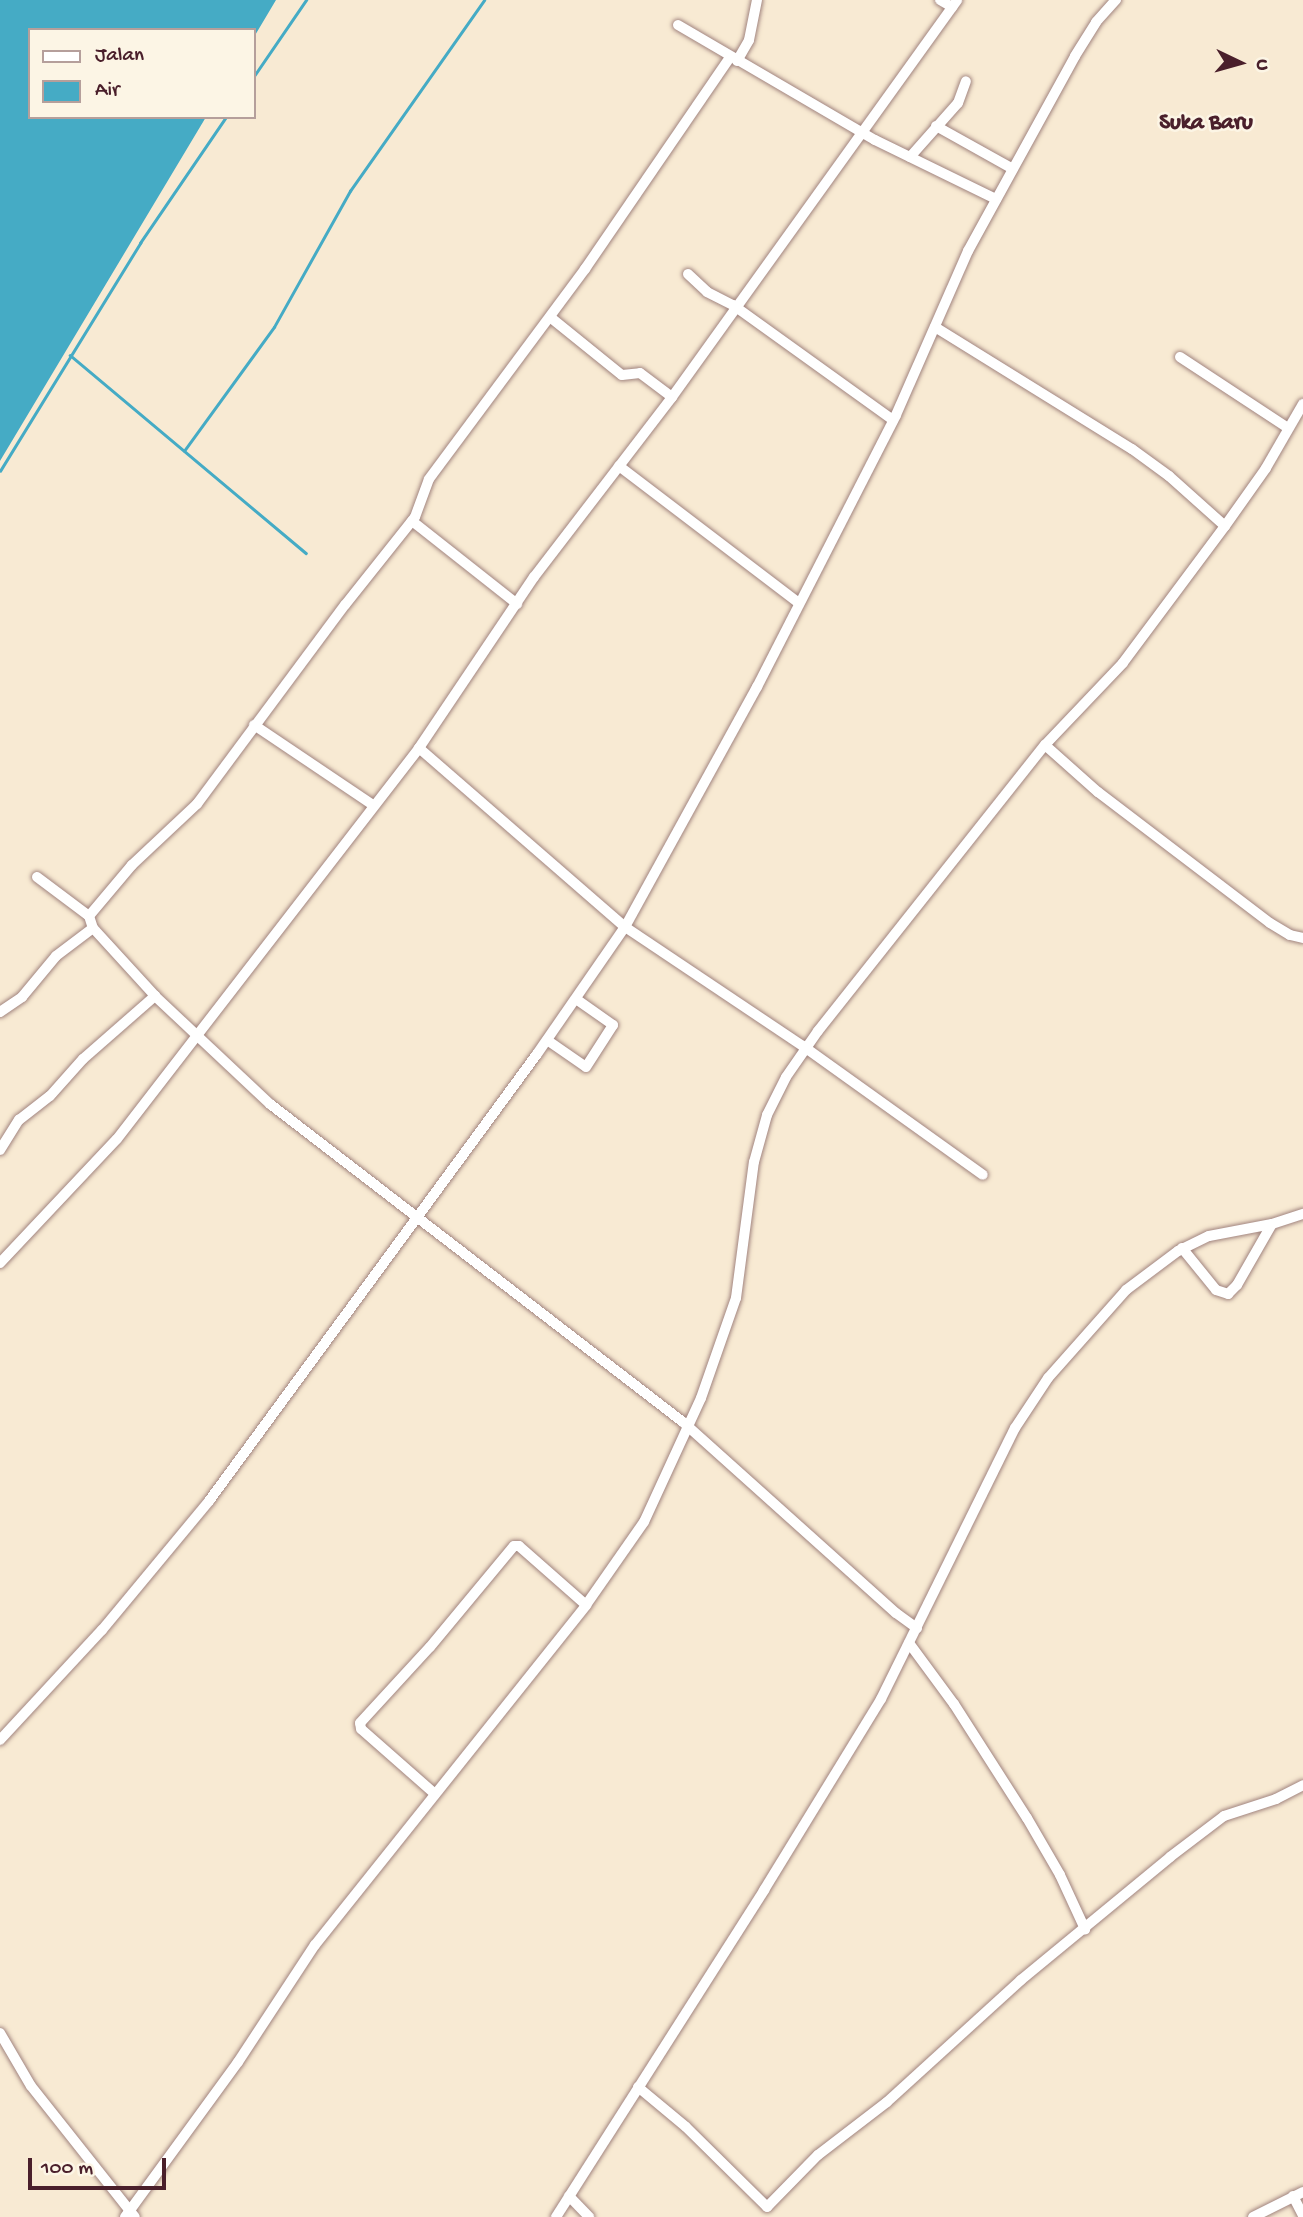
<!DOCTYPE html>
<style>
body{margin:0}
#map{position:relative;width:1303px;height:2217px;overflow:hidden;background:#f8ead3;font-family:"Gochi Hand",sans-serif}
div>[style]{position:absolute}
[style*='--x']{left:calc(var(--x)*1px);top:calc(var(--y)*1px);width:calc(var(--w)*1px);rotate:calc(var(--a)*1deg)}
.water>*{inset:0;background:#45abc5}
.stream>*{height:2.5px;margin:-1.25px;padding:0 1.25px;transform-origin:1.25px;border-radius:1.25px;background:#45abc5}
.roads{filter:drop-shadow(0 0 2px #a1847f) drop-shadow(0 0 2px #a1847f)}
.street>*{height:10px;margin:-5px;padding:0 5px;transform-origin:5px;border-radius:5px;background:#fff}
span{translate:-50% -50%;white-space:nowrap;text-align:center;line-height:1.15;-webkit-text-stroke:5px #fcf5e5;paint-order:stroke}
.quarter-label{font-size:23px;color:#4a1f2b;font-weight:700}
.legend{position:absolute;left:28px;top:28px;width:228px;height:91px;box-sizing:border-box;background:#fcf5e5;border:2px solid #b59f9b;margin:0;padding:9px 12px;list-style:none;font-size:21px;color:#4a1f2b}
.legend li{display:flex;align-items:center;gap:14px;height:35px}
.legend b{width:35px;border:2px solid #b59f9b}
.north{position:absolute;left:1205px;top:28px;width:70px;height:70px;-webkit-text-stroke:5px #fcf5e5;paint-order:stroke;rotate:95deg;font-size:19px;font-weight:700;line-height:28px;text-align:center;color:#4a1f2b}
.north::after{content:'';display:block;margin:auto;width:24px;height:32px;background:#4a1f2b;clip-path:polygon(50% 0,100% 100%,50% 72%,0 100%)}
.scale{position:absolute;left:28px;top:2158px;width:138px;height:32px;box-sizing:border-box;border:4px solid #4a1f2b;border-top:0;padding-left:9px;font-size:21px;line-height:24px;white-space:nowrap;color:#4a1f2b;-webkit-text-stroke:5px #fcf5e5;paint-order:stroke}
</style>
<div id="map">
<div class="water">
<i style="clip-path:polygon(0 0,276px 0,254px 37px,254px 30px,30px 30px,30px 117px,206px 117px,0 461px)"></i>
</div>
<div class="stream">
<i style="--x:254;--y:76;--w:92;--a:-55.6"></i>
<i style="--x:70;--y:355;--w:308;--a:40"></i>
<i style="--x:184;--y:451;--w:153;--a:-54"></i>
<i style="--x:274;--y:327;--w:156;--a:-60.8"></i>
<i style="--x:350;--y:191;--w:233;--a:-54.9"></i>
<i style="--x:0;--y:471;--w:268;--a:-58.4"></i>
<i style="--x:140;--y:243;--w:153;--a:-55.7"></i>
</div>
<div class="roads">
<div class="street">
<i style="--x:940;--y:0;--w:14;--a:30"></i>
<i style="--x:678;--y:25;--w:228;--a:30.3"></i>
<i style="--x:875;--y:140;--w:135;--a:26"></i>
<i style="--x:737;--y:61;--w:24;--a:-60"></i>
<i style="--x:749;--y:40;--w:41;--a:-78.7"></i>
<i style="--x:936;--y:126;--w:88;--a:29.2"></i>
<i style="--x:910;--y:157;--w:72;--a:-48.4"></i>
<i style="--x:958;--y:103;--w:23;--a:-70"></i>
<i style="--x:688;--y:274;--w:26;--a:43"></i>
<i style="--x:707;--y:292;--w:29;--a:27"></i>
<i style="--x:733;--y:305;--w:197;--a:35.7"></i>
<i style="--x:550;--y:317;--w:92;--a:38.9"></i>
<i style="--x:622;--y:375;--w:18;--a:-6"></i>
<i style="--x:640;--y:373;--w:40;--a:37"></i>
<i style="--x:935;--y:327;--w:232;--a:31.8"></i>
<i style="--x:1132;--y:449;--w:46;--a:36.1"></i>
<i style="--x:1169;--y:476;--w:75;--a:41.8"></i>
<i style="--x:1225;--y:526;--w:171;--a:126.7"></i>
<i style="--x:1123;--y:663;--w:113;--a:133.6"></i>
<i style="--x:1045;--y:745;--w:71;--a:41.6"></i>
<i style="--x:1098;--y:792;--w:216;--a:37.3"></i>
<i style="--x:1270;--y:923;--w:23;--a:31"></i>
<i style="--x:1290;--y:935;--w:13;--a:13"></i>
<i style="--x:1180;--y:357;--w:129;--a:33.3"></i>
<i style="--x:619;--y:466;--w:226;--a:37.3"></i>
<i style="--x:412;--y:521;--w:134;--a:38.3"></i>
<i style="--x:1225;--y:526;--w:71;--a:-54.7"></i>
<i style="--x:1266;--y:468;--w:74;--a:-60"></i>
<i style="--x:254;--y:725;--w:143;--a:33.9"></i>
<i style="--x:419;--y:748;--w:273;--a:41"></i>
<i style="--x:625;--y:927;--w:214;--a:33.8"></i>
<i style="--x:803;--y:1046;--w:221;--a:35.6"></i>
<i style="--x:37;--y:877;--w:65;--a:36.9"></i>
<i style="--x:89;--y:916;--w:13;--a:72"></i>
<i style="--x:93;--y:928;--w:92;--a:47.6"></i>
<i style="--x:155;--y:996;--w:158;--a:43.2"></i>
<i style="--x:270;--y:1104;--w:521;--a:37.6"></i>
<i style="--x:683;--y:1422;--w:286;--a:41.9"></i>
<i style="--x:896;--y:1613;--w:26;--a:36"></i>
<i style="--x:89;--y:916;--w:67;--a:-49.9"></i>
<i style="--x:132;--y:865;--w:89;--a:-43.2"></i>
<i style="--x:197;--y:804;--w:248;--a:-53.4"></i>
<i style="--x:345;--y:605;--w:112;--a:-51.5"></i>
<i style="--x:415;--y:517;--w:40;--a:-69.8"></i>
<i style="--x:429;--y:479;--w:262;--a:-53.4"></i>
<i style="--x:585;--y:269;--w:257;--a:-55.6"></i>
<i style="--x:0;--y:1012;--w:27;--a:-34"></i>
<i style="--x:22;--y:997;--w:53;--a:-50.3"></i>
<i style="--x:56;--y:956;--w:46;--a:-37.1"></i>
<i style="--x:547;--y:1040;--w:47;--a:34.7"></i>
<i style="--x:586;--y:1067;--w:50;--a:-57.3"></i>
<i style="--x:613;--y:1025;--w:45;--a:-144.9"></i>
<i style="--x:0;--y:1150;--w:36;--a:-58"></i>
<i style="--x:19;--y:1120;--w:39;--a:-38"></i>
<i style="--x:50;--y:1096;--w:50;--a:-48.3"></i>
<i style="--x:83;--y:1059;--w:96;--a:-41.2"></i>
<i style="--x:1182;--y:1248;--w:54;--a:51"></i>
<i style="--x:1216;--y:1290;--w:13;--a:18"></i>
<i style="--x:1228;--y:1294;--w:13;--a:-45"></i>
<i style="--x:1237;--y:1285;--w:70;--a:-60.2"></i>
<i style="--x:0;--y:1263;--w:170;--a:-46.7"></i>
<i style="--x:117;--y:1139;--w:494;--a:-52.3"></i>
<i style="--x:419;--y:748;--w:206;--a:-56.1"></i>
<i style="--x:534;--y:577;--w:227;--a:-52.5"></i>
<i style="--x:672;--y:397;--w:489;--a:-54.3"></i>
<i style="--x:909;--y:1643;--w:76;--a:53.6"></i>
<i style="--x:954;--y:1704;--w:135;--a:57.4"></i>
<i style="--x:1027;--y:1818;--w:66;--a:59.9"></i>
<i style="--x:1060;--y:1875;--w:60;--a:65.2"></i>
<i style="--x:0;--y:1740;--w:150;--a:-47.2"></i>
<i style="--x:102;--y:1630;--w:168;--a:-50.3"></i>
<i style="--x:209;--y:1501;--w:554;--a:-53.73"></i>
<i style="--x:537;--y:1054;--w:155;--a:-55.3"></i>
<i style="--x:625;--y:927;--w:274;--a:-61.2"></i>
<i style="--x:757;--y:687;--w:305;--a:-62.9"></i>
<i style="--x:896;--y:415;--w:179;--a:-66.3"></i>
<i style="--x:968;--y:251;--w:222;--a:-61.2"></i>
<i style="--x:1075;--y:56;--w:40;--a:-58"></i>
<i style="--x:1096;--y:22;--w:30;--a:-48"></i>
<i style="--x:435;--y:1794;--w:98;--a:-138.7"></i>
<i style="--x:361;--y:1729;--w:6;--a:-99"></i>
<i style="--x:360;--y:1723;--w:103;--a:-47.4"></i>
<i style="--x:430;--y:1647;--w:131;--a:-50.3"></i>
<i style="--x:514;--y:1546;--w:5;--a:0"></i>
<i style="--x:519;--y:1546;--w:89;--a:41.4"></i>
<i style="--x:0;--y:2033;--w:61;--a:59.7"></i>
<i style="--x:31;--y:2086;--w:167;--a:51.6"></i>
<i style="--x:638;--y:2087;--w:62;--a:39.8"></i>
<i style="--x:686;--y:2127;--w:114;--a:44.6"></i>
<i style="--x:767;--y:2207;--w:73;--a:-45.6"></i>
<i style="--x:818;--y:2155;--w:87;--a:-37.5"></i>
<i style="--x:887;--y:2102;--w:181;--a:-42.3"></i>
<i style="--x:1021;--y:1980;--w:193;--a:-39.5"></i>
<i style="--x:1170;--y:1857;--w:68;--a:-37.2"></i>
<i style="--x:1224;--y:1816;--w:55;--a:-18.1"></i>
<i style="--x:1276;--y:1799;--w:30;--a:-27"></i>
<i style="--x:569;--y:2196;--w:29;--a:46"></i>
<i style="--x:1293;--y:2196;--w:22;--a:63"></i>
<i style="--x:125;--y:2217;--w:192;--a:-53.9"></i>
<i style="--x:238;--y:2062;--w:140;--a:-56.7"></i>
<i style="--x:315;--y:1945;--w:435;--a:-51.4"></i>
<i style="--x:586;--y:1605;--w:101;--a:-55.1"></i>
<i style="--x:644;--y:1522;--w:136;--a:-65.3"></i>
<i style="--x:701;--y:1398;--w:106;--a:-70.7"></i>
<i style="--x:736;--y:1298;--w:137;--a:-82.5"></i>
<i style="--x:754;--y:1162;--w:49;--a:-74.5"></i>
<i style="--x:767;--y:1115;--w:42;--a:-63.4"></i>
<i style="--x:786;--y:1077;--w:56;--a:-55.2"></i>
<i style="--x:818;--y:1031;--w:365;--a:-51.6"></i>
<i style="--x:556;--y:2217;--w:388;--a:-57.5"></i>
<i style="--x:764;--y:1890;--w:224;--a:-58.5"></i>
<i style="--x:881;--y:1699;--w:302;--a:-63.7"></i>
<i style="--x:1015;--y:1428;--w:60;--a:-56.6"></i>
<i style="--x:1048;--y:1378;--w:118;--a:-48.4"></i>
<i style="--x:1126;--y:1290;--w:65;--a:-36.9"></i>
<i style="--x:1178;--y:1251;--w:34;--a:-26"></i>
<i style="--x:1209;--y:1236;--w:64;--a:-10.8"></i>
<i style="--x:1272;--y:1224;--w:33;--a:-18"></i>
<i style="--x:1253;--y:2217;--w:56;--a:-26.6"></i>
</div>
</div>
<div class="quarter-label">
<span style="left:1206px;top:124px">Suka Baru</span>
</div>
<ul class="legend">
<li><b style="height:9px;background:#fff"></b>Jalan</li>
<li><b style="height:19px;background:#45abc5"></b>Air</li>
</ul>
<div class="north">U</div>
<div class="scale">100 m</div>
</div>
